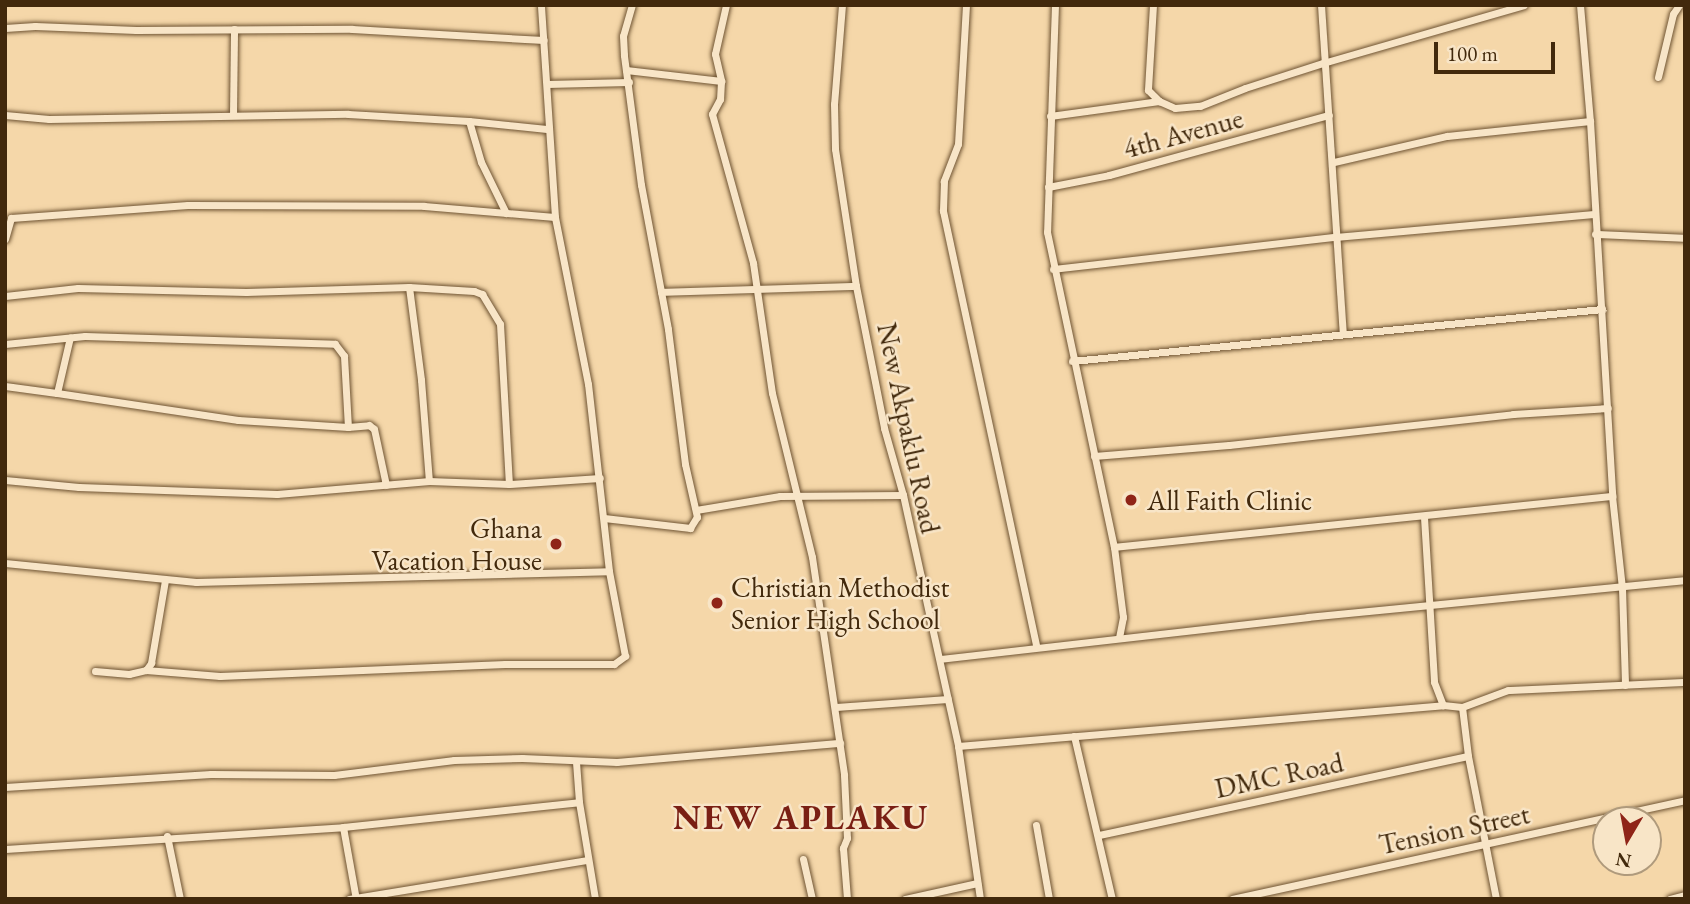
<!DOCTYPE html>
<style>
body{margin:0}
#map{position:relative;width:1690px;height:904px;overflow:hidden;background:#f5d7a9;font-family:"EB Garamond",serif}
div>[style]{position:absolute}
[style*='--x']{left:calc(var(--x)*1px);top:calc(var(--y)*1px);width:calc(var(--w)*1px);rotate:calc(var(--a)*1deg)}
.roads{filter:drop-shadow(0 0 2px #6f5433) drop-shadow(0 0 2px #6f5433)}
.street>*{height:7px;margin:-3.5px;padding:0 3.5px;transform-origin:3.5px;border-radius:3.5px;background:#f8e5c7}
.dots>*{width:19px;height:19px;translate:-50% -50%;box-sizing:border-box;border:4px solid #f8e5c7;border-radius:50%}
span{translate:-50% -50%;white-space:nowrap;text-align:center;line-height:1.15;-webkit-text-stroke:5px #f8e5c7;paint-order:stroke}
.street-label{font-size:28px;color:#42290c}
.poi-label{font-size:28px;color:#42290c}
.left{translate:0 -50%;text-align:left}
.right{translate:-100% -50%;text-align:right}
.district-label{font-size:35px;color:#7a1f14;font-weight:700;letter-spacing:2px}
.frame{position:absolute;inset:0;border:7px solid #42290c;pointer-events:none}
.north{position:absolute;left:1592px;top:806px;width:70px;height:70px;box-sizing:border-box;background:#f8e5c7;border:2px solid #af9a7c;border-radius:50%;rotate:190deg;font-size:19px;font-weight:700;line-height:28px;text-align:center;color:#42290c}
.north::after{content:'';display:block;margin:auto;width:24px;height:32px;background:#8f2418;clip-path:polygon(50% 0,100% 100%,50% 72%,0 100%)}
.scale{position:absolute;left:1434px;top:42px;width:121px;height:32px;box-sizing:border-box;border:4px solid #42290c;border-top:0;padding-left:9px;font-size:21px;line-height:24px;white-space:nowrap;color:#42290c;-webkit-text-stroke:5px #f8e5c7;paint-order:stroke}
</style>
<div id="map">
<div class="roads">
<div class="street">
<i style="--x:726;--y:5;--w:50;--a:102.7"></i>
<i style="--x:715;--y:54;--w:28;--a:77"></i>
<i style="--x:721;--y:81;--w:18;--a:93"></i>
<i style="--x:720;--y:99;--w:17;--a:118"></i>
<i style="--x:712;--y:114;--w:155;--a:74.6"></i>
<i style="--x:753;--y:263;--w:131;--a:81.7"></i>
<i style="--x:772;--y:393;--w:169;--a:76.3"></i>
<i style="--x:812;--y:557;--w:220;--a:81.6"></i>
<i style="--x:844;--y:775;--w:63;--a:87.3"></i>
<i style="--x:847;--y:838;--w:11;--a:112"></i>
<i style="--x:843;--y:848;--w:51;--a:85.5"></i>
<i style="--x:842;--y:5;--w:99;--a:94.6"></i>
<i style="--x:834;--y:104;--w:45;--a:88.7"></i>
<i style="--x:835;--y:149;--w:139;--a:81.3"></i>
<i style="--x:856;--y:286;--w:145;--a:78.8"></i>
<i style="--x:884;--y:428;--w:70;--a:74.2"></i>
<i style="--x:903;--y:495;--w:257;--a:77.6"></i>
<i style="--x:958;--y:746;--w:155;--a:81.8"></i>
<i style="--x:966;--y:5;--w:139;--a:93.3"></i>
<i style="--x:958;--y:144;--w:40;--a:111"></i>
<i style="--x:944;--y:181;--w:30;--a:92"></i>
<i style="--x:943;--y:211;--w:445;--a:77.9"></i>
<i style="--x:1055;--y:5;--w:227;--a:92"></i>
<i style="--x:1047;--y:232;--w:322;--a:78"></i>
<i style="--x:1114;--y:547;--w:71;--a:82.7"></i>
<i style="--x:1123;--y:617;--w:21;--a:101"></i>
<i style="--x:1153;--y:5;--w:85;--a:93.4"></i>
<i style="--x:1148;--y:90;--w:16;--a:45"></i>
<i style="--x:1159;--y:101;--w:17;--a:24"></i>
<i style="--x:1175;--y:108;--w:25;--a:-5"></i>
<i style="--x:1200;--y:106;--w:48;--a:-21.8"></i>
<i style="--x:1245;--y:88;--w:82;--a:-17.8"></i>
<i style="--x:1323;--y:63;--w:209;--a:-16.1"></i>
<i style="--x:1321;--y:5;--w:328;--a:86.2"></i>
<i style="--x:1580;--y:5;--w:116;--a:85.1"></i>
<i style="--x:1590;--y:121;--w:376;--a:86.6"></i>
<i style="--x:1612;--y:496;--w:93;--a:83.8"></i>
<i style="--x:1622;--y:588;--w:97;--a:88.2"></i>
<i style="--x:5;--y:28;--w:30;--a:-4"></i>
<i style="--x:35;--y:26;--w:101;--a:2.3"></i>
<i style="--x:136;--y:30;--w:216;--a:-0.3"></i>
<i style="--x:352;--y:29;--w:192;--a:3.3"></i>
<i style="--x:626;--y:70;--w:96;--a:6.6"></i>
<i style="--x:1658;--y:77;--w:65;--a:-76.6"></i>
<i style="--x:1673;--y:14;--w:11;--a:-56"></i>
<i style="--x:547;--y:84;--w:82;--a:-1.4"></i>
<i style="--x:5;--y:115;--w:44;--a:5.2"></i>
<i style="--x:49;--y:119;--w:299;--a:-1"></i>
<i style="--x:348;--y:114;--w:121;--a:3.3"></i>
<i style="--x:469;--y:121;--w:78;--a:5.9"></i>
<i style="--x:233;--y:115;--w:86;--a:-89.3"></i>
<i style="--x:1050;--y:116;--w:110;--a:-7.8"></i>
<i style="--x:469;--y:121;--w:43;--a:73.7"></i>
<i style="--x:481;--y:162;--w:57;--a:63.9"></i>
<i style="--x:1334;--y:162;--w:116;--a:-13"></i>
<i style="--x:1447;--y:136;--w:144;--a:-6"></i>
<i style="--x:1048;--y:187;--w:62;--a:-11.1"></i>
<i style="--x:1109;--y:175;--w:228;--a:-15.3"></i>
<i style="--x:1595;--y:234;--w:90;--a:2.5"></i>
<i style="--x:5;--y:239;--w:22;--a:-74"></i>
<i style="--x:11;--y:218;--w:177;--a:-4.2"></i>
<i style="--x:188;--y:205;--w:236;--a:0.2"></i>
<i style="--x:424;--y:206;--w:131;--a:4.8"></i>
<i style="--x:1053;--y:269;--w:285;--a:-6.5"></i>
<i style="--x:1336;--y:237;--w:258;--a:-5.1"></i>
<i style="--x:409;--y:287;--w:94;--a:82.6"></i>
<i style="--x:421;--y:380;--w:101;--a:85.5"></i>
<i style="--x:661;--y:292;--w:195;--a:-1.8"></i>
<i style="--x:5;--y:296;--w:73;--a:-6.3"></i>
<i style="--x:78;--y:288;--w:168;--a:1.4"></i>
<i style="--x:246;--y:292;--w:163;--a:-1.8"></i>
<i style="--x:409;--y:287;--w:65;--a:3.5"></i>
<i style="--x:474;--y:291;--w:9;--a:21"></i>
<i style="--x:482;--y:294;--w:35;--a:59"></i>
<i style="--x:500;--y:324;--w:160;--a:86.8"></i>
<i style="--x:5;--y:344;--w:80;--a:-5.7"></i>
<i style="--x:85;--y:336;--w:250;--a:1.8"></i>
<i style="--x:335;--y:344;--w:15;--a:53"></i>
<i style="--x:344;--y:356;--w:71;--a:86.8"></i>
<i style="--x:348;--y:427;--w:110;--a:-176.4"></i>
<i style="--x:238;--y:420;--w:183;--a:-171.5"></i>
<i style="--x:1072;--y:361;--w:533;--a:-5.6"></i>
<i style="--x:5;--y:386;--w:52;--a:7.7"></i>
<i style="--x:57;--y:393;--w:57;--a:-76.9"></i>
<i style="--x:348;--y:427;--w:21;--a:-5"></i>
<i style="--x:369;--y:425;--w:6;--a:39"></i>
<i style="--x:374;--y:429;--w:57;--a:77.9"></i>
<i style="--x:1094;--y:456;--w:135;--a:-4.7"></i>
<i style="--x:1229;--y:445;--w:286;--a:-6.2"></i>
<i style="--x:1513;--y:414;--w:95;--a:-3.6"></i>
<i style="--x:5;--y:480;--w:74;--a:5.4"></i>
<i style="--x:79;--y:487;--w:198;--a:2"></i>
<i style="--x:277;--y:494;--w:153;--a:-4.9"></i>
<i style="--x:429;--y:481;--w:80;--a:2.1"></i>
<i style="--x:509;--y:484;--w:91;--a:-3.8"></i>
<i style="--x:696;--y:510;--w:85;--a:-9.5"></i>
<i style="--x:780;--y:496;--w:123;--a:-0.5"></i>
<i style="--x:1424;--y:517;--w:165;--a:86.5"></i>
<i style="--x:1434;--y:682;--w:25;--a:69"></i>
<i style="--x:604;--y:518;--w:87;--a:6.6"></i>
<i style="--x:690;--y:528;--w:13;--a:-58"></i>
<i style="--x:697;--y:517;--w:54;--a:-102.8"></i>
<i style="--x:685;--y:464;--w:136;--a:-97.2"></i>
<i style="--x:668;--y:329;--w:147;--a:-100.6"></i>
<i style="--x:641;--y:185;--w:131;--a:-97.5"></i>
<i style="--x:624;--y:55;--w:19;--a:-93"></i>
<i style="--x:623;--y:36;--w:32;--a:-74"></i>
<i style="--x:1114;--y:547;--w:501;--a:-5.85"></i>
<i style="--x:5;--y:563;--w:192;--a:5.7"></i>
<i style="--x:196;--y:582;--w:413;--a:-1.5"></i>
<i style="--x:940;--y:659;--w:370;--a:-6.5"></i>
<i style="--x:1308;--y:617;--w:379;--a:-5.6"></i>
<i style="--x:146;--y:670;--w:74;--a:4.6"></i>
<i style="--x:220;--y:676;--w:285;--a:-2.4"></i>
<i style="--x:505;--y:664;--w:109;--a:0"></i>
<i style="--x:614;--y:664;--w:14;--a:-36"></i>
<i style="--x:625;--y:656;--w:86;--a:-100.7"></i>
<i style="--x:609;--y:571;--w:188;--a:-96.4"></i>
<i style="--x:588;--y:384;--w:170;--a:-101.2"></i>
<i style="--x:555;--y:217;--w:212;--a:-93.8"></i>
<i style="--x:95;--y:671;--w:34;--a:5"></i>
<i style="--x:129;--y:674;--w:17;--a:-13"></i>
<i style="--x:146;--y:670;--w:9;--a:-54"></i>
<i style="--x:151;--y:663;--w:84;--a:-80.4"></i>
<i style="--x:836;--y:707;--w:112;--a:-4.1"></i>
<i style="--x:1462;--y:707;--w:49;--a:83"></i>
<i style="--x:1468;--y:756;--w:146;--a:78.9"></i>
<i style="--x:1074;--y:736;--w:167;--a:76.9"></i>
<i style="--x:958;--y:746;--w:487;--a:-4.8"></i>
<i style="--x:1443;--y:705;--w:19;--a:6"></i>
<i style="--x:1462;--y:707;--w:49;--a:-20.3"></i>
<i style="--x:1508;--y:690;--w:177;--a:-2.6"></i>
<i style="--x:576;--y:762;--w:40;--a:85.7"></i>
<i style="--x:579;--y:802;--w:98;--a:80.6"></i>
<i style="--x:5;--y:787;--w:206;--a:-3.6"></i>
<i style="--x:211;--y:774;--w:123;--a:0.5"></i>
<i style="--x:334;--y:775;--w:121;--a:-7.1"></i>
<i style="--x:454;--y:760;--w:68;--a:-1.7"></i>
<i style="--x:522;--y:758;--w:95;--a:2.4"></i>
<i style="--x:617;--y:762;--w:224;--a:-4.9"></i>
<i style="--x:1036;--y:825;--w:75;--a:80"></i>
<i style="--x:343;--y:827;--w:73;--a:79.8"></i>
<i style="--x:1099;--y:835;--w:377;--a:-12.1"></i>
<i style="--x:167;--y:836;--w:64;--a:78.3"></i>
<i style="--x:5;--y:849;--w:339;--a:-3.7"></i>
<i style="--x:343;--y:827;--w:237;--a:-6"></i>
<i style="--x:803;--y:859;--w:41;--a:77.3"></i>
<i style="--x:349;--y:899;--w:242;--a:-9.3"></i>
<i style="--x:905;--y:899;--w:74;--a:-12.5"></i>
<i style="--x:1232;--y:899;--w:464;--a:-12.3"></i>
<i style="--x:1670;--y:899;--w:16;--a:-15"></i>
</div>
</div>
<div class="dots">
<i style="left:1131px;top:500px;background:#8f2418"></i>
<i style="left:556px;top:544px;background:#8f2418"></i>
<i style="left:717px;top:603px;background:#8f2418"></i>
</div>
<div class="street-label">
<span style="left:1183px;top:133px;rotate:-15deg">4th Avenue</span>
<span style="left:909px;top:428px;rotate:78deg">New Akpaklu Road</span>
<span style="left:1279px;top:775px;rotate:-12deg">DMC Road</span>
<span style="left:1454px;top:829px;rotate:-12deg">Tension Street</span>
</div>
<div class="poi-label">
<span class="left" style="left:1147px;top:500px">All Faith Clinic</span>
<span class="right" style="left:542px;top:544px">Ghana<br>Vacation House</span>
<span class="left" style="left:731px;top:603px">Christian Methodist<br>Senior High School</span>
</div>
<div class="district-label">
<span style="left:801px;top:817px">NEW APLAKU</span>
</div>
<div class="frame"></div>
<div class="north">N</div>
<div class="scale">100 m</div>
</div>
